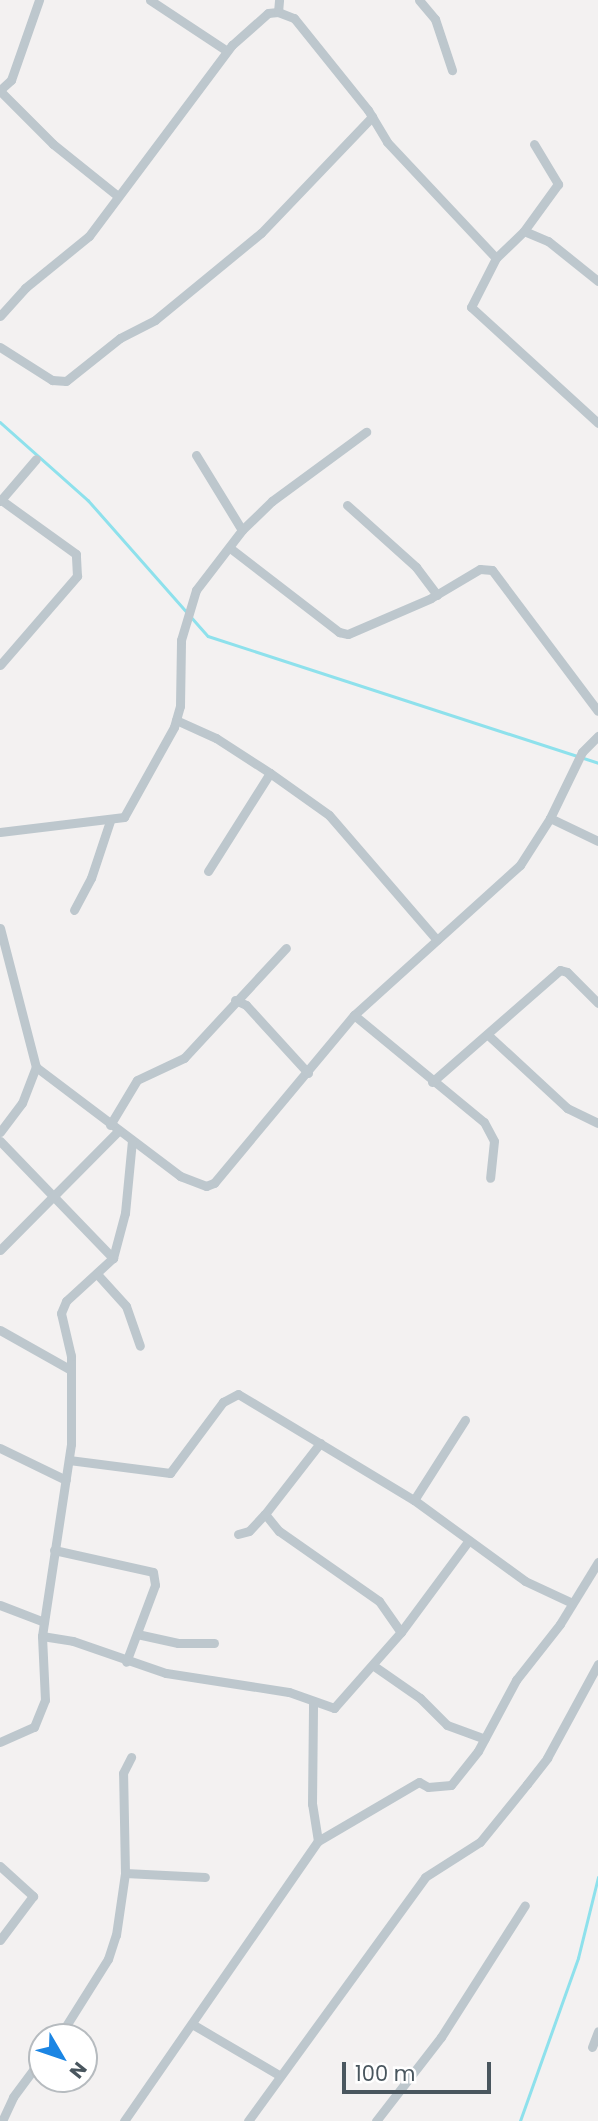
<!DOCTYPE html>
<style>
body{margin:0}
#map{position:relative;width:598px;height:2121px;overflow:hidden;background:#f3f1f1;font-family:Poppins,sans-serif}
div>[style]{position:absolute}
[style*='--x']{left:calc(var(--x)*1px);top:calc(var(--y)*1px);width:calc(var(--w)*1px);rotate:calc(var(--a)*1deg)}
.stream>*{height:2.5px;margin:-1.25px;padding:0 1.25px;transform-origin:1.25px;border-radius:1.25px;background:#8ee1ec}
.minor>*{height:9px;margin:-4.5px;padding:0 4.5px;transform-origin:4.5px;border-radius:4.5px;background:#bdc7cd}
span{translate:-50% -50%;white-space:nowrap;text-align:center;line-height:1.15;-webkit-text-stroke:7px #fff;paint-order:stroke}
.north{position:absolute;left:28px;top:2023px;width:70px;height:70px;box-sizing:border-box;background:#fff;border:2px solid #b6bbbf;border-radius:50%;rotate:129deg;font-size:19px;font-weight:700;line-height:28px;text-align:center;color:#49565e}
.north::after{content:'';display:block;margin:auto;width:24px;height:32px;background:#1b85e3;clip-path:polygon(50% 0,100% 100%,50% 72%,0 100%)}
.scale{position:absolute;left:342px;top:2062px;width:149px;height:32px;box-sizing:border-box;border:4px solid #49565e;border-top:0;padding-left:9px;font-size:21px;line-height:24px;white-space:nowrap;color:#49565e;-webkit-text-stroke:5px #fff;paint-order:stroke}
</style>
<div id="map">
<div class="stream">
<i style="--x:0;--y:422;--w:118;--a:41.6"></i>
<i style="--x:88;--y:500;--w:181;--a:48.6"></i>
<i style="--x:208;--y:636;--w:410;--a:18"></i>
<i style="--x:520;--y:2121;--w:173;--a:-70.4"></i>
<i style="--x:578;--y:1958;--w:83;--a:-76.1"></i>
</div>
<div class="minor">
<i style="--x:150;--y:0;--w:92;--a:33.5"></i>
<i style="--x:419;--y:0;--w:25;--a:50"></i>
<i style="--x:435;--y:19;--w:54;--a:71.6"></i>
<i style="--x:278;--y:12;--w:12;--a:-85"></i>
<i style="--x:0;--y:90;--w:15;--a:-42"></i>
<i style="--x:11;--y:80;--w:85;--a:-70.7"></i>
<i style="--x:0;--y:91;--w:75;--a:45"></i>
<i style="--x:53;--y:144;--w:83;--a:38.7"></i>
<i style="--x:534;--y:144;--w:47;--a:59"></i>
<i style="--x:558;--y:184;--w:58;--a:125.9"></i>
<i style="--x:524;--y:231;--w:39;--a:136"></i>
<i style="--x:496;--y:258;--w:55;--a:117"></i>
<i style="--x:471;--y:307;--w:172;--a:42.4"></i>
<i style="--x:524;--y:231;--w:26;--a:23"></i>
<i style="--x:548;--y:241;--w:64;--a:38.7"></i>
<i style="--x:0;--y:316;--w:38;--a:-48"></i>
<i style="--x:25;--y:288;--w:82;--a:-39.1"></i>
<i style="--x:89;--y:236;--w:239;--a:-53.2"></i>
<i style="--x:232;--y:45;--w:48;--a:-41.6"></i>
<i style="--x:268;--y:13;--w:10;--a:-6"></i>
<i style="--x:278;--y:12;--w:17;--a:21"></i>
<i style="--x:294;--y:18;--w:118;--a:51.2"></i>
<i style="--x:368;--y:110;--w:37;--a:59"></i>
<i style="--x:387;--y:142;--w:159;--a:46.8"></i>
<i style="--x:0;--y:347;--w:62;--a:32.4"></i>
<i style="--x:52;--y:380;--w:14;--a:4"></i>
<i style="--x:66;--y:381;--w:69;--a:-38.5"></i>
<i style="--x:120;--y:338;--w:39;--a:-27"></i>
<i style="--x:155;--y:320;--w:137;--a:-39.4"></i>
<i style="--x:261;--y:233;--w:161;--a:-46.3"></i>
<i style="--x:196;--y:455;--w:88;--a:58.5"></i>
<i style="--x:0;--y:501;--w:55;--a:-49.4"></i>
<i style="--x:347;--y:505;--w:93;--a:41.9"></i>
<i style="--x:416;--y:567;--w:35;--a:53"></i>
<i style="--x:230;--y:548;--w:138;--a:37.6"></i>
<i style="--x:339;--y:632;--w:9;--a:13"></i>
<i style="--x:348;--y:634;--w:90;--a:-23.4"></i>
<i style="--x:431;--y:598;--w:57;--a:-30.6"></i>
<i style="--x:480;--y:569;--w:12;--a:5"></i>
<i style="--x:492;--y:570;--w:176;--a:53.1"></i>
<i style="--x:0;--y:665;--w:118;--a:-49.1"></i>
<i style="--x:77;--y:576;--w:22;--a:-93"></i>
<i style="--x:76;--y:554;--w:92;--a:-144.2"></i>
<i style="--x:176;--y:720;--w:44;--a:24.2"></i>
<i style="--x:216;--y:738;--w:64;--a:32.9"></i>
<i style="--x:270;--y:773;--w:116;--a:122.3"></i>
<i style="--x:270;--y:773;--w:72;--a:35.4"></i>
<i style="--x:329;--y:815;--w:165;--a:49.2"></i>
<i style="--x:550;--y:818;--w:53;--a:25.6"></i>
<i style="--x:0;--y:832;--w:125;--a:-6.9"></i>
<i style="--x:124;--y:817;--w:103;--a:-60.9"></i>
<i style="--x:174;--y:727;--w:22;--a:-74"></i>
<i style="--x:180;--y:706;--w:66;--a:-89.1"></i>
<i style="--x:181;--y:640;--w:52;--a:-73.3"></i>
<i style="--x:196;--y:590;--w:76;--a:-52.5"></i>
<i style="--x:242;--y:530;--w:42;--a:-44"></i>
<i style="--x:272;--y:501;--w:117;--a:-36.3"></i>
<i style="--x:74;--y:910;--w:36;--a:-62"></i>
<i style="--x:91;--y:878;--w:60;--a:-71.6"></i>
<i style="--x:0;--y:928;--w:144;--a:75.5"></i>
<i style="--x:36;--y:1067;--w:181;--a:37.1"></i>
<i style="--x:180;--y:1176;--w:28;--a:21"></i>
<i style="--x:206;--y:1186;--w:9;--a:-21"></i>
<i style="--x:214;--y:1183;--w:219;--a:-50.2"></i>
<i style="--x:354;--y:1015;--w:224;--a:-42.1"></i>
<i style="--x:520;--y:865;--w:56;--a:-57.4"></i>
<i style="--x:550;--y:818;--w:73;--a:-64.1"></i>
<i style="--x:582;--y:752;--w:23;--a:-45"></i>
<i style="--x:235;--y:1000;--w:12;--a:24"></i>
<i style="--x:246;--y:1005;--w:92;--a:47.6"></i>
<i style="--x:354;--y:1015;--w:168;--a:39.5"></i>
<i style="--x:484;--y:1122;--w:21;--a:62"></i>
<i style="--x:494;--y:1141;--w:37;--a:96"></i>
<i style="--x:488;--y:1035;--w:108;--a:42.7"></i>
<i style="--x:567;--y:1108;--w:34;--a:26"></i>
<i style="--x:432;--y:1082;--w:170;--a:-41.2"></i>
<i style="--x:560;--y:970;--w:7;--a:16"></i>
<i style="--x:567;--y:972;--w:44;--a:45"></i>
<i style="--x:110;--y:1125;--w:52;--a:-59"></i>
<i style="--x:137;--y:1080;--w:52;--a:-25.1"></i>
<i style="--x:184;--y:1058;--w:150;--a:-47.2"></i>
<i style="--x:0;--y:1132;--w:36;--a:-53"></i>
<i style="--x:22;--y:1103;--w:39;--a:-69"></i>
<i style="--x:0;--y:1141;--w:163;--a:46"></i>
<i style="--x:0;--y:1250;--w:168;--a:-45.2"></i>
<i style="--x:97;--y:1274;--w:43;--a:47.8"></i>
<i style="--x:126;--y:1306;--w:42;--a:70.7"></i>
<i style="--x:0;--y:1330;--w:81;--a:29.4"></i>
<i style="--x:0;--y:1448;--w:73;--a:25.9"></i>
<i style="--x:69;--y:1460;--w:102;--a:7.3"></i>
<i style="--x:170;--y:1473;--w:89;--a:-53.3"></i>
<i style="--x:223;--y:1402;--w:17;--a:-28"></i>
<i style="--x:238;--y:1394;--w:205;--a:31.1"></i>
<i style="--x:414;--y:1500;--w:137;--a:36.1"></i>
<i style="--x:525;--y:1581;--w:50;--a:25"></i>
<i style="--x:414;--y:1500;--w:95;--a:-57.5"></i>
<i style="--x:265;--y:1514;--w:22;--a:51"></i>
<i style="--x:279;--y:1531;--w:122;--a:35"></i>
<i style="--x:379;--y:1601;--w:38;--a:55"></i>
<i style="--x:238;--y:1534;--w:11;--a:-15"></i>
<i style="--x:249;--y:1531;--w:23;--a:-47"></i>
<i style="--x:265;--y:1514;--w:90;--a:-52.2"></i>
<i style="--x:54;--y:1550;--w:101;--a:12.5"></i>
<i style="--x:153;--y:1572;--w:13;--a:81"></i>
<i style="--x:155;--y:1585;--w:82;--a:110.6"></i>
<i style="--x:0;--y:1605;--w:47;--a:21.1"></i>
<i style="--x:137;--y:1634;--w:42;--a:12.4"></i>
<i style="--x:178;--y:1643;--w:36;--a:0"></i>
<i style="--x:42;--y:1636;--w:31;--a:9"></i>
<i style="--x:73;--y:1641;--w:98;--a:19"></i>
<i style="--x:166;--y:1673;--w:124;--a:8.8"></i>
<i style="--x:289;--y:1692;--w:48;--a:19.6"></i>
<i style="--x:334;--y:1708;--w:101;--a:-48.6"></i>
<i style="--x:401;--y:1632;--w:114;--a:-53.5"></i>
<i style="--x:374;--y:1666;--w:56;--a:34.8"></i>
<i style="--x:420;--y:1698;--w:38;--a:45"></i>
<i style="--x:447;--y:1725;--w:40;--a:20.2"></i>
<i style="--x:0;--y:1742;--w:37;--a:-24"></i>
<i style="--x:34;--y:1727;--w:29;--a:-68"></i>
<i style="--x:45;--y:1700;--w:64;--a:-92.7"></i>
<i style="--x:42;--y:1636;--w:194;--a:-81.4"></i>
<i style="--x:71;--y:1444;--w:88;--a:-90"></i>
<i style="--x:71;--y:1356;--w:44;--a:-103.1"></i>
<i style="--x:61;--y:1313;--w:13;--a:-67"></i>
<i style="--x:66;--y:1301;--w:64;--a:-42.5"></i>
<i style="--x:113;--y:1258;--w:47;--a:-75.1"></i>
<i style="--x:125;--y:1213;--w:73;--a:-84.5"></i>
<i style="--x:318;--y:1841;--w:117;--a:-30.3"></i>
<i style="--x:419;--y:1782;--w:10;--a:29"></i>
<i style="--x:428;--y:1787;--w:23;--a:-5"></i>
<i style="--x:451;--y:1785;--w:43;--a:-51.5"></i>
<i style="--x:478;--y:1751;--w:81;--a:-61.8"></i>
<i style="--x:516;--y:1680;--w:71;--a:-51.8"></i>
<i style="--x:560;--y:1624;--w:73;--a:-58.5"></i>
<i style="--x:0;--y:1866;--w:45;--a:42.3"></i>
<i style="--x:33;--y:1896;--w:55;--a:126.9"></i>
<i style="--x:125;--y:1873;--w:80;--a:2.9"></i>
<i style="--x:192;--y:2024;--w:101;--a:30.4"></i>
<i style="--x:59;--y:2037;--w:92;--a:-57.9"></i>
<i style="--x:108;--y:1959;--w:25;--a:-72"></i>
<i style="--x:116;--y:1935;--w:63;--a:-81.7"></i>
<i style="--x:125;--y:1873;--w:100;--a:-91.1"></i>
<i style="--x:123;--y:1773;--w:18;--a:-63"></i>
<i style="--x:592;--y:2047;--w:17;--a:-69"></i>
<i style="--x:2;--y:2121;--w:26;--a:-65"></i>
<i style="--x:13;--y:2097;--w:49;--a:-53.4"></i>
<i style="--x:124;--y:2121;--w:341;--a:-55.3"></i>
<i style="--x:318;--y:1841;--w:37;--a:-99"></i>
<i style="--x:312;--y:1804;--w:103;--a:-89.4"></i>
<i style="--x:248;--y:2121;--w:301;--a:-54"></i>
<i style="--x:425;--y:1877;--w:65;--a:-32.5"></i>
<i style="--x:480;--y:1842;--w:75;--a:-51"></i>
<i style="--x:527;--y:1784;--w:33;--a:-52"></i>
<i style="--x:547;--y:1758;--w:107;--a:-61.5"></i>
<i style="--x:376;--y:2121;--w:106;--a:-52.3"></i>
<i style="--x:441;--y:2037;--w:156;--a:-57.5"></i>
</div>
<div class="north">N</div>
<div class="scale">100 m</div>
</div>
